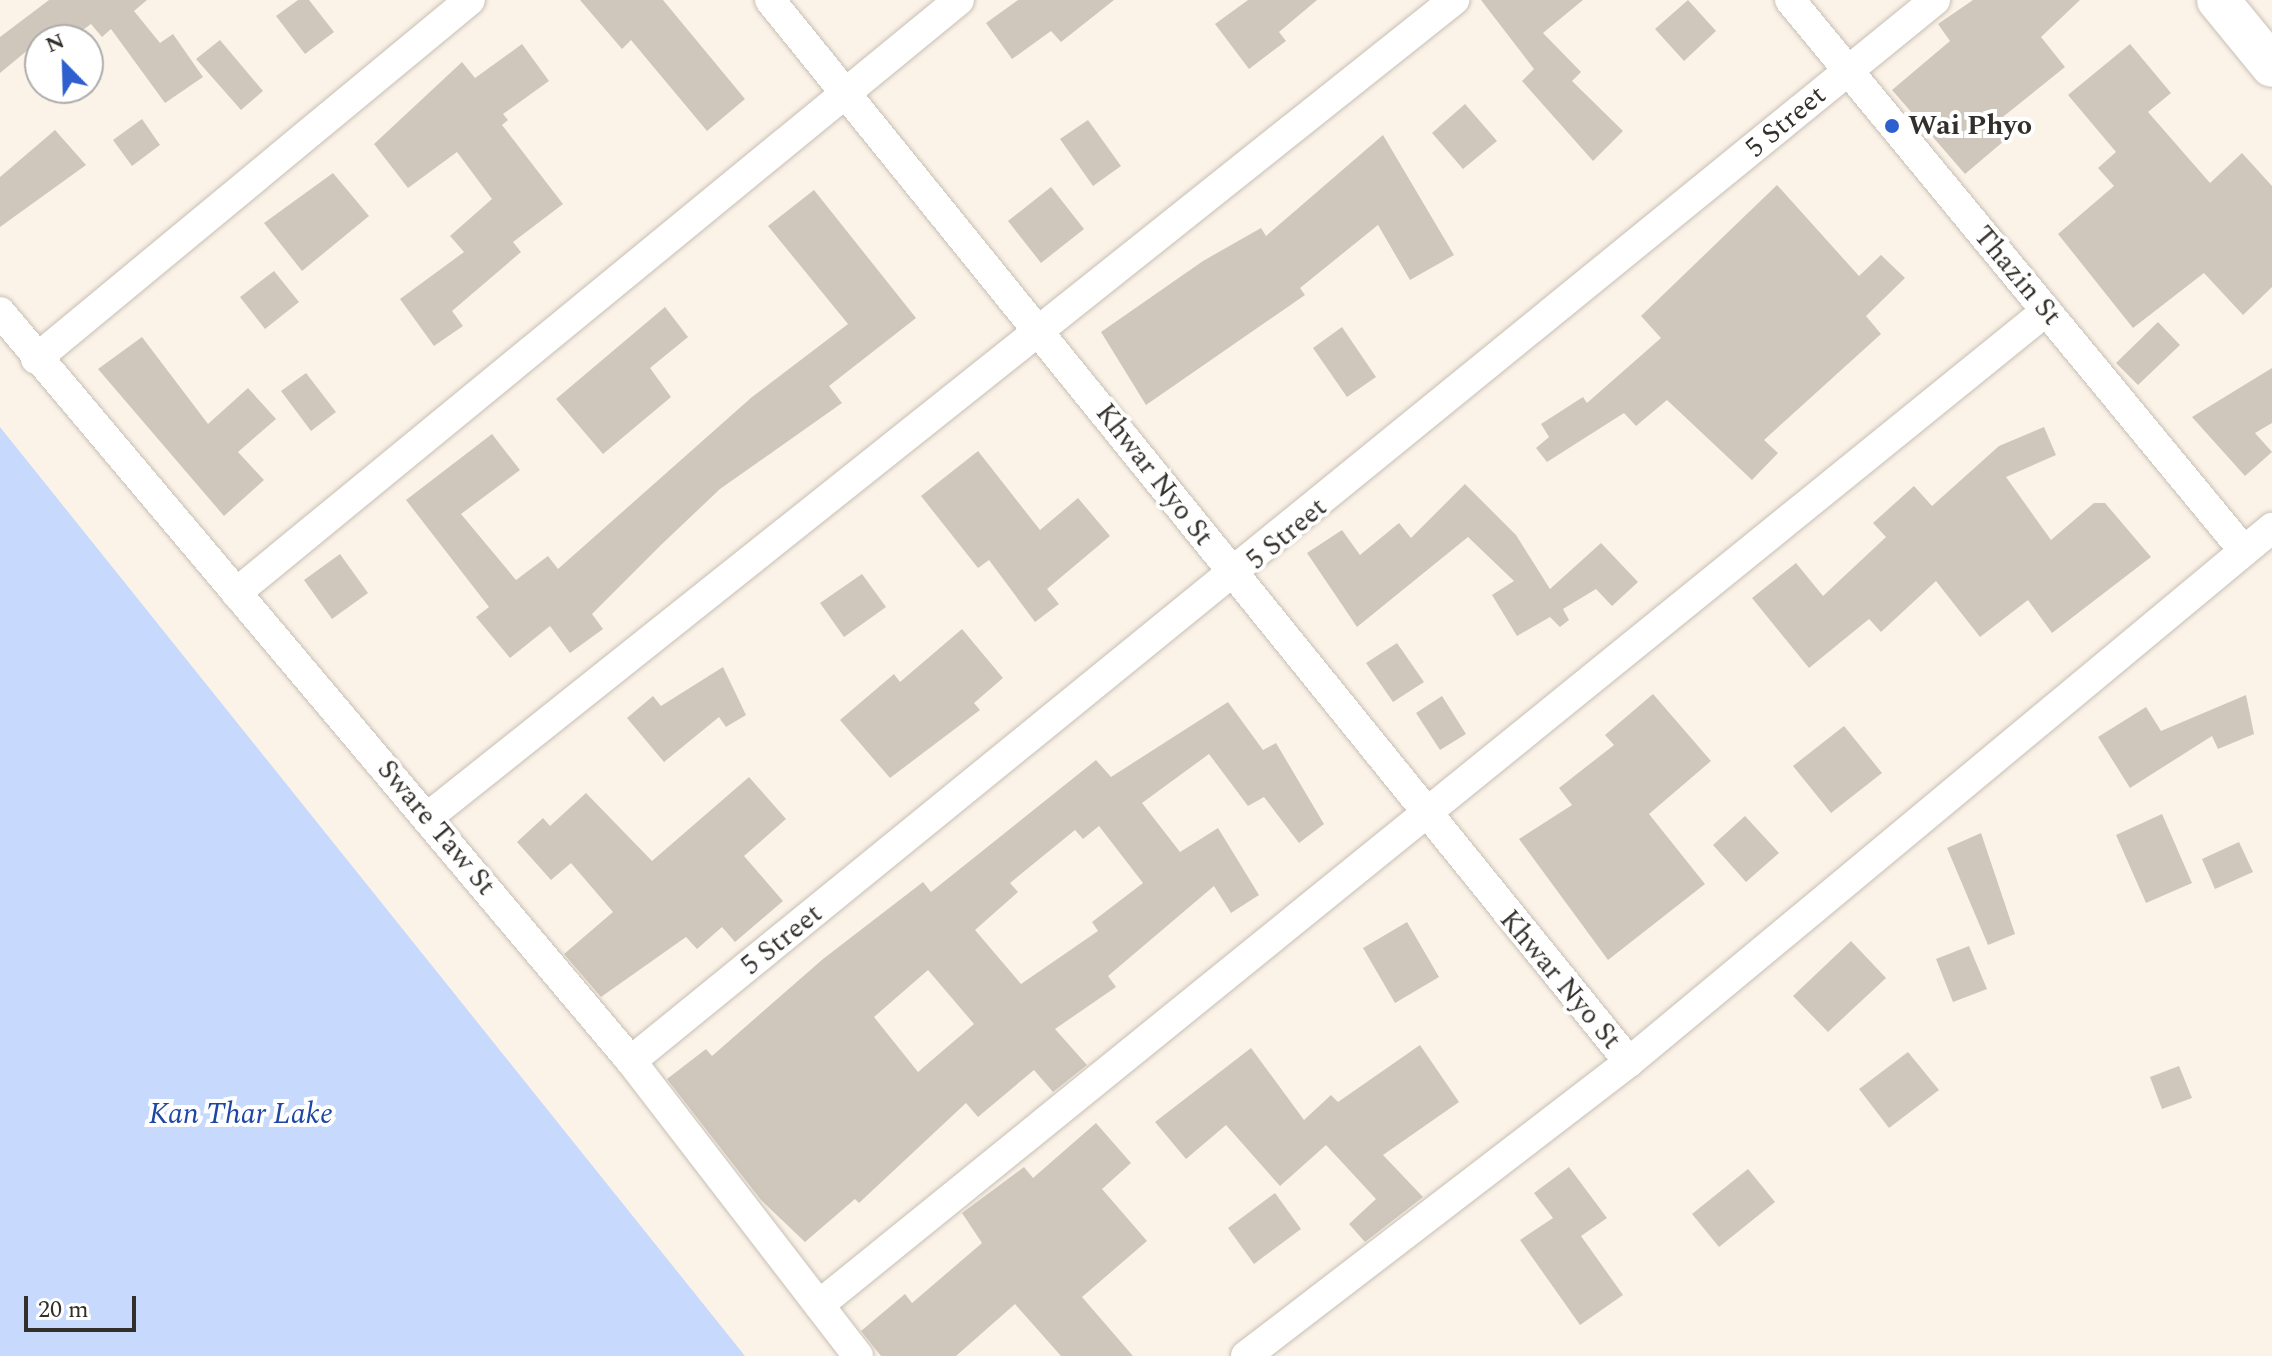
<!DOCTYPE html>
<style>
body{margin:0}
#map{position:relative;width:2272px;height:1356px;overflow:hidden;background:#fcf3e8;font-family:Spectral,serif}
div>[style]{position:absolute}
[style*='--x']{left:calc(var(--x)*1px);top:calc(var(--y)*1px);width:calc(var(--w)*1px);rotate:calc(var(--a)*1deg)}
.water>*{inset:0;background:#c7d9fc}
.building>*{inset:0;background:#cfc7bc}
.roads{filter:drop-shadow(0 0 2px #c7bfb5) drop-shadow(0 0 2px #c7bfb5)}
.street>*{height:30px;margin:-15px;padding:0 15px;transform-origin:15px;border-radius:15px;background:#fff}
.secondary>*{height:42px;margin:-21px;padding:0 21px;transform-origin:21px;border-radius:21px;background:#fff}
.dots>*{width:22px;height:22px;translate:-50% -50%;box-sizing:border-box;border:4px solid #fff;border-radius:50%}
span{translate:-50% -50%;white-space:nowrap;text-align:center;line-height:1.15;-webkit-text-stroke:8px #fff;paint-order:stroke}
.street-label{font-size:28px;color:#33302c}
.poi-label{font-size:28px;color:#33302c;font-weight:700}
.left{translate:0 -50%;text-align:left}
.water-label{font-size:30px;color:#1e46a4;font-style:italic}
.north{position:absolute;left:24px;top:24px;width:80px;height:80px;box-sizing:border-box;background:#fff;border:2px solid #adacab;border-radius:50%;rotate:337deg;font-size:22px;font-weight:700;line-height:32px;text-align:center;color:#33302c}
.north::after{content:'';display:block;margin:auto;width:28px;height:36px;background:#2f5fce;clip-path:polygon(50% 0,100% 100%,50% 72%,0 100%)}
.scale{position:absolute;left:24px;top:1296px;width:112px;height:36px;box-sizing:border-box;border:4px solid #33302c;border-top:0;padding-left:10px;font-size:24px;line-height:28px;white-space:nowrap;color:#33302c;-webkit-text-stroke:6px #fff;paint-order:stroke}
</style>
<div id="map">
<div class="water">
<i style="clip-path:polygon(0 427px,745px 1356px,0 1356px)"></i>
</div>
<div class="building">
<i style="clip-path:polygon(49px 0,147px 0,134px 11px,160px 43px,173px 34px,203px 77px,165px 103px,111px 29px,102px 37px,91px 24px,69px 40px,40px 40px,0 73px,0 37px)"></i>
<i style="clip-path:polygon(298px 0,309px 0,334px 32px,305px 54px,276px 16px)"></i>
<i style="clip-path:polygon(580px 0,663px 0,745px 99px,707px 131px,631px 40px,622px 49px)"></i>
<i style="clip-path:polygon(1018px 0,1114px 0,1061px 42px,1051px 31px,1012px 59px,986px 23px)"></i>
<i style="clip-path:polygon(1248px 0,1317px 0,1279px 32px,1286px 41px,1249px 69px,1215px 24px)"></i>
<i style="clip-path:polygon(1481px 0,1583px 0,1543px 33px,1581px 72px,1572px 81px,1623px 131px,1593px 161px,1522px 81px,1534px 69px)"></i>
<i style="clip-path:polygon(1688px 0,1716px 31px,1684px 61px,1655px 29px)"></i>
<i style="clip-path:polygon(1973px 0,2080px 0,2041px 37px,2065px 67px,1999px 120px,2011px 135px,1965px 174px,1892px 90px,1950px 41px,1938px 24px)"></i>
<i style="clip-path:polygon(220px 40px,263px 91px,241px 110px,196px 59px)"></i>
<i style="clip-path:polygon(522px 44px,549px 81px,503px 114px,508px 120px,502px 125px,563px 204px,513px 242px,521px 252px,452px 311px,463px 326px,434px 346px,400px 299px,464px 252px,450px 236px,492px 199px,457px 152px,408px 188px,374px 144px,462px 62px,475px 78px)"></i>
<i style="clip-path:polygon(2130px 44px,2171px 93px,2148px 112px,2210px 183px,2242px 153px,2272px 186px,2272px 287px,2243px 315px,2204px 273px,2133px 328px,2058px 234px,2114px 186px,2098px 168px,2116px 152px,2068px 95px)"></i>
<i style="clip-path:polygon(1465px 104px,1497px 141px,1463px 169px,1432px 133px)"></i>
<i style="clip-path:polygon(142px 119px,160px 145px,132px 166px,113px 140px)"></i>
<i style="clip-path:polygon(1088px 120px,1121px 166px,1093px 186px,1060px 139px)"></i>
<i style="clip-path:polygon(55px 130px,86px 165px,0 227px,0 177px)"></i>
<i style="clip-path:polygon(1383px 135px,1454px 255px,1410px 280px,1378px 225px,1300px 288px,1305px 295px,1146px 405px,1101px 332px,1203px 261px,1261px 228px,1266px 236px)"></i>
<i style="clip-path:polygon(333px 173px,369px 216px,302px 271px,264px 223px)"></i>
<i style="clip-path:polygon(1777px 185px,1859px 276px,1881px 255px,1905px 278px,1866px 316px,1881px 334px,1764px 440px,1778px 453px,1752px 480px,1667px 400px,1636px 426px,1624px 413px,1547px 462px,1536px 448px,1549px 437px,1541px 424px,1583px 397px,1587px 403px,1661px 338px,1641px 316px)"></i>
<i style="clip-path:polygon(1051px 187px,1084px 229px,1041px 263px,1008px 221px)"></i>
<i style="clip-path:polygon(814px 190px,916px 318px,829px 386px,842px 403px,720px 489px,662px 544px,592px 614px,603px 629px,570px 653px,550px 626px,510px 658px,476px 617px,489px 607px,406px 500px,492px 434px,520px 470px,461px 514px,516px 580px,548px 556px,558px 569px,752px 397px,848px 324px,768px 226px)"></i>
<i style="clip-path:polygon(274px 271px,299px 302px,265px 329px,240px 297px)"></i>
<i style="clip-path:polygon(665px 307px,688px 337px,650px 368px,671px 397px,603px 454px,556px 399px)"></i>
<i style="clip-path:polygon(2158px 322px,2180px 345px,2138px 385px,2116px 363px)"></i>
<i style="clip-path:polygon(1342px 327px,1376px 377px,1347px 397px,1313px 348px)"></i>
<i style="clip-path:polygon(142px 337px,208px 424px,248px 388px,276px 419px,238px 452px,264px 480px,224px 516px,98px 369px)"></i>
<i style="clip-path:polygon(2272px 368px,2272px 423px,2255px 433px,2272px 452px,2245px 476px,2192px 417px)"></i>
<i style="clip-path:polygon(306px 373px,336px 412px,311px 431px,281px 391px)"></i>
<i style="clip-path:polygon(2044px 427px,2056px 455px,2006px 477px,2051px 540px,2094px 503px,2105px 503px,2151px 557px,2052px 633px,2028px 600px,1980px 637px,1936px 581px,1881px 632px,1869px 619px,1809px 668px,1752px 598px,1796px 563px,1823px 596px,1886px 537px,1873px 523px,1914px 486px,1932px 506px,1999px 446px)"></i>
<i style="clip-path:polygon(978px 451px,1040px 530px,1078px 498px,1110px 536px,1047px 589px,1059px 604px,1035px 622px,989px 560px,978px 568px,921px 496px)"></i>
<i style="clip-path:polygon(1465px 484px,1516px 535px,1550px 589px,1601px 543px,1638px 582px,1612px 606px,1596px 589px,1563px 609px,1569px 620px,1560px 627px,1550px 617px,1517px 636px,1492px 595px,1514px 581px,1468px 537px,1357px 627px,1307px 553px,1342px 530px,1360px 555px,1399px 523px,1411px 538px)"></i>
<i style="clip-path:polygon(340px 554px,368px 593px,332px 619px,304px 580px)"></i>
<i style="clip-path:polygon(862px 574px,886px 607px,844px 637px,820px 603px)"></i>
<i style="clip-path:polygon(962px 629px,1003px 678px,974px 703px,980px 710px,890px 778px,840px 720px,894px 674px,900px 682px)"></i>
<i style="clip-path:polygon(1397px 643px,1424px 682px,1393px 702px,1366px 663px)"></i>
<i style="clip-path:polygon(723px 667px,746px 715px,726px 727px,719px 717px,664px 762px,627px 718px,653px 696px,661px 706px)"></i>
<i style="clip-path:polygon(1653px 694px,1711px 761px,1649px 814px,1705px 884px,1608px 960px,1519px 839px,1572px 805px,1559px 788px,1614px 745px,1605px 735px)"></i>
<i style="clip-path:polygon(2246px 695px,2254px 734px,2218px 749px,2212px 736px,2130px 788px,2098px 737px,2146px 707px,2161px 731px)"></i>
<i style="clip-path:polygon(1442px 696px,1466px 734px,1440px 750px,1416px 713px)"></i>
<i style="clip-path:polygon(evenodd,1228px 702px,1263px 750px,1276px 743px,1324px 824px,1299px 843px,1264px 797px,1248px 806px,1209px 754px,1142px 803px,1180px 852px,1218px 828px,1259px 895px,1231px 913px,1214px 886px,1108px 976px,1116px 987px,1055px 1029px,1087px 1065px,1053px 1092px,1034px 1070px,978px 1117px,966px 1103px,859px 1203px,855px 1199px,805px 1242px,761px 1200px,667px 1079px,706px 1049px,712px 1056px,823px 959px,923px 882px,931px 892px,1096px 760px,1111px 777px,1228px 702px,1099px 826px,1143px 883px,1092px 922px,1098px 931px,1021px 984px,975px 930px,1018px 892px,1010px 883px,1075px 830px,1083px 839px,1099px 826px,1228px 702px,928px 970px,974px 1024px,918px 1072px,874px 1017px,928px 970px)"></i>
<i style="clip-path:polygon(1844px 726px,1882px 773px,1831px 813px,1793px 766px)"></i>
<i style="clip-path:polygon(749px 777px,786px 819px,744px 856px,783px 901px,735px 942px,722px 927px,697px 949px,686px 937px,601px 997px,564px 954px,613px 912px,571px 863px,551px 880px,517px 842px,543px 818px,550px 826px,586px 793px,652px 861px)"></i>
<i style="clip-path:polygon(2162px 814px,2192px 883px,2146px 903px,2116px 835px)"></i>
<i style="clip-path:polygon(1745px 816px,1779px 853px,1746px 882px,1713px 845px)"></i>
<i style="clip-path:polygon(1981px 833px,2015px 934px,1988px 945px,1947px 848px)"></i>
<i style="clip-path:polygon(2239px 842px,2253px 872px,2215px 889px,2202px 859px)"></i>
<i style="clip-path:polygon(1407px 922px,1439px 977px,1395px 1003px,1363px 948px)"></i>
<i style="clip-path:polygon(1851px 941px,1886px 978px,1828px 1032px,1793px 996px)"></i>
<i style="clip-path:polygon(1969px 946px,1987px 989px,1953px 1002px,1936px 959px)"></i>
<i style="clip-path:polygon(1420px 1045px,1459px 1102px,1383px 1155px,1423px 1197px,1365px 1242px,1349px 1224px,1376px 1199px,1326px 1145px,1280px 1186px,1226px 1125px,1186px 1159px,1155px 1122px,1251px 1048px,1304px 1120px,1331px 1095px,1338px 1102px)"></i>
<i style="clip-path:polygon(1908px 1052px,1939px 1090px,1889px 1128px,1859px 1089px)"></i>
<i style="clip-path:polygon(2179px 1066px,2192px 1098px,2162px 1109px,2150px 1077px)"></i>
<i style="clip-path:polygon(1096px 1123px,1131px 1163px,1102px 1189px,1147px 1241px,1082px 1297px,1133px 1356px,1061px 1356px,1015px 1304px,956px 1356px,881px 1356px,861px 1331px,905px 1294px,912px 1303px,982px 1243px,962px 1213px,1024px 1167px,1033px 1178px)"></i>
<i style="clip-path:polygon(1569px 1167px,1607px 1218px,1581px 1236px,1623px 1295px,1580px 1325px,1520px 1240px,1553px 1218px,1534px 1193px)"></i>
<i style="clip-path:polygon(1748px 1169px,1775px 1202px,1719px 1247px,1692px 1214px)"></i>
<i style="clip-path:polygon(1275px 1193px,1301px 1229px,1254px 1264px,1228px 1228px)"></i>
</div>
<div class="roads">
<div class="street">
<i style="--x:770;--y:0;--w:1366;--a:51.03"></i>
<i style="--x:1790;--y:0;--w:714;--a:50.51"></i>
<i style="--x:0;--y:312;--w:979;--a:49.89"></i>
<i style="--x:631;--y:1061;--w:372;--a:52.4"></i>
<i style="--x:36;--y:359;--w:563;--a:-39.6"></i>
<i style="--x:236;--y:593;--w:935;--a:-39.36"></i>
<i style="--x:428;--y:817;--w:1312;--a:-38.53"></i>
<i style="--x:631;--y:1061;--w:1681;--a:-39.13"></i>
<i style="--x:819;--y:1305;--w:1579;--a:-39.01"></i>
<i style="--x:1246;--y:1356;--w:483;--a:-37.5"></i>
<i style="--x:1629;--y:1062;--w:836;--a:-39.71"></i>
</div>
<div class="secondary">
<i style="--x:2218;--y:0;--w:85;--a:50.7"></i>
</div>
</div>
<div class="dots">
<i style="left:1892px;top:126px;background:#2f5fce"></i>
</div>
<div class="street-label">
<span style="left:1786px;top:122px;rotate:-40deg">5 Street</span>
<span style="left:2017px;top:276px;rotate:50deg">Thazin St</span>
<span style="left:1154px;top:475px;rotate:52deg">Khwar Nyo St</span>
<span style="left:1287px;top:534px;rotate:-40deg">5 Street</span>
<span style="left:436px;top:828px;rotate:50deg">Sware Taw St</span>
<span style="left:782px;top:940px;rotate:-39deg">5 Street</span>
<span style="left:1560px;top:980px;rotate:50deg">Khwar Nyo St</span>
</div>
<div class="poi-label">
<span class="left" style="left:1908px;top:126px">Wai Phyo</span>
</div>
<div class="water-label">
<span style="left:241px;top:1114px">Kan Thar Lake</span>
</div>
<div class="north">N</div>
<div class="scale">20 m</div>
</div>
